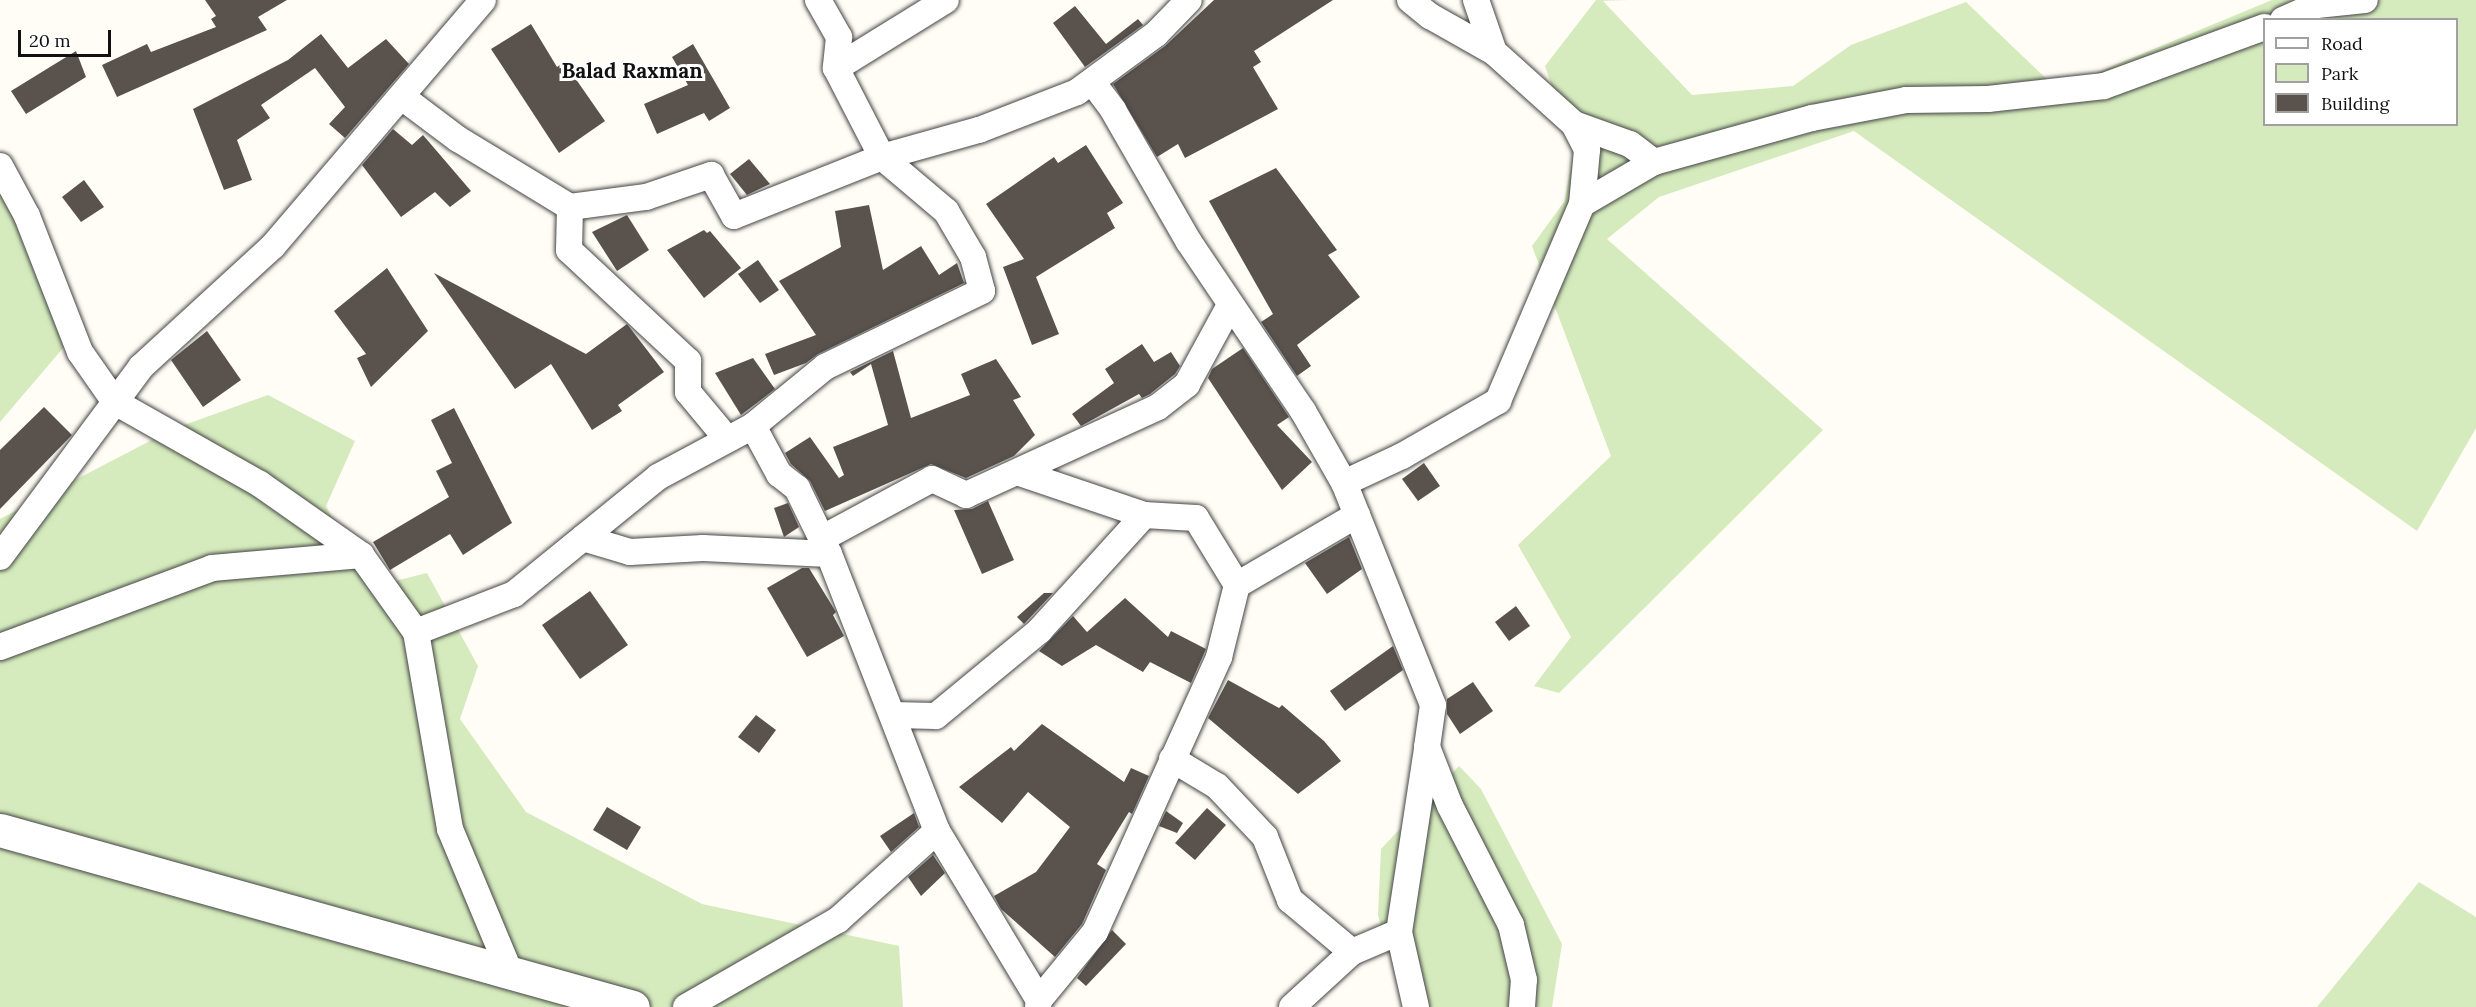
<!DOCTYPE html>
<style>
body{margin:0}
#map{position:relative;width:2476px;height:1007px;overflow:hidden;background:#fffdf5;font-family:Lora,serif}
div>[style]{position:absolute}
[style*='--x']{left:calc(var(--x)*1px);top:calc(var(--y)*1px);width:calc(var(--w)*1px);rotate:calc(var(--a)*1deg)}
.green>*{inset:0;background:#d5ebbd}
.building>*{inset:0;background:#5a524d}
.roads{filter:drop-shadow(0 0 2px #444) drop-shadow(0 0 2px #444)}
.minor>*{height:26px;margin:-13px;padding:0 13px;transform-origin:13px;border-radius:13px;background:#fff}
.tertiary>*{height:33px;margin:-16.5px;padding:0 16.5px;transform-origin:16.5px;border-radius:16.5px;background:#fff}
span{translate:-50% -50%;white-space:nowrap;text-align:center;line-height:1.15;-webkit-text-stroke:6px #fff;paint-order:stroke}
.quarter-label{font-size:21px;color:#111;font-weight:700}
.legend{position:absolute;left:2263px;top:18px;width:195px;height:108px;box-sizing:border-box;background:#fff;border:2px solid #a0a0a0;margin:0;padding:8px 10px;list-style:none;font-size:18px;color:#111}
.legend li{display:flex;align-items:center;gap:12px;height:30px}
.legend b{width:30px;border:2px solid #a0a0a0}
.scale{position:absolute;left:18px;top:30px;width:93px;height:27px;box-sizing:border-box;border:3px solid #111;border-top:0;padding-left:8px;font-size:18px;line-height:21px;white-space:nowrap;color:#111;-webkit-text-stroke:4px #fff;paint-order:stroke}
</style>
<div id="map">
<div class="green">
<i style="clip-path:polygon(evenodd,1596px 0,1602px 0,1692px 95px,1793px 86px,1851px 45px,1966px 2px,2057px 89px,2272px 0,2476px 0,2476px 428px,2417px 531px,1854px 131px,1659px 197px,1607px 239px,1823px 430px,1559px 693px,1534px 686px,1571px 637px,1518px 545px,1611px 456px,1532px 246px,1564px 202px,1574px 152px,1545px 66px,1596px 0,2264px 20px,2456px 20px,2456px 124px,2264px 124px,2264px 20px)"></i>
<i style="clip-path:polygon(0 186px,75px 334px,0 422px)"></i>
<i style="clip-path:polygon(268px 395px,355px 441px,326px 506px,367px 588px,427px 573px,478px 666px,460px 719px,526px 812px,702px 904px,899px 946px,903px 1007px,0 1007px,0 519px,173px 429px)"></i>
<i style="clip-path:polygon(1459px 766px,1481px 789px,1562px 944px,1552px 1007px,1408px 1007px,1378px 916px,1381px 849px)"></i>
<i style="clip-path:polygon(2419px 882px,2476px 917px,2476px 1007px,2317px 1007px)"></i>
</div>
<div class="building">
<i style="clip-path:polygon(205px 0,287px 0,258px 17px,267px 30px,117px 97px,102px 65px,147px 44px,151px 52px,216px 27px,211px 19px,216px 16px)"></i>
<i style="clip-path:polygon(1214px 0,1333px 0,1254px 51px,1261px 62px,1253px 67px,1278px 109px,1185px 158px,1178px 144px,1157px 157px,1113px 84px,1165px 46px)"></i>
<i style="clip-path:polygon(1075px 6px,1106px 44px,1138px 19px,1143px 25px,1085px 67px,1053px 23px)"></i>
<i style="clip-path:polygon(531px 24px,557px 67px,564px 62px,605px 121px,559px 153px,491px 49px)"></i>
<i style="clip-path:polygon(321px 34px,348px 68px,386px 39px,409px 64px,345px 138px,329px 124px,345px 107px,315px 68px,261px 105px,270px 118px,237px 140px,252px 180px,224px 190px,193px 109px,288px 60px)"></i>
<i style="clip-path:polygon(693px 44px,730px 108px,709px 121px,704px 113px,657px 134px,644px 104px,688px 85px,672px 57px)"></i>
<i style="clip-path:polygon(76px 51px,86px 77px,26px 114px,11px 91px)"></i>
<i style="clip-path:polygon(393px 129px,412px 145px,423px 135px,471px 191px,450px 207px,435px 192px,401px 217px,362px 165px)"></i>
<i style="clip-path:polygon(1086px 145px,1123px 203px,1107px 213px,1115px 228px,1036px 277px,1059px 334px,1032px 345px,1003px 267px,1024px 259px,986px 204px,1054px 157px,1058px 163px)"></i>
<i style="clip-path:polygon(749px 159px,770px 184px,747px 195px,730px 174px)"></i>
<i style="clip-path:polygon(1276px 168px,1337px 250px,1328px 255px,1360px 297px,1297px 345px,1311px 366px,1297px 376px,1261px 322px,1273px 314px,1209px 201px)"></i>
<i style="clip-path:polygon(84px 180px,104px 207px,81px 222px,62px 197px)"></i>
<i style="clip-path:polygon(869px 205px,883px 270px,921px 246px,939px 275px,957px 263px,964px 283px,818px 354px,806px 363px,774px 375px,765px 354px,816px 335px,779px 281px,841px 247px,835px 211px)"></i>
<i style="clip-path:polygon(627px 215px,649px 250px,617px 271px,592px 232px)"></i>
<i style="clip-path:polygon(704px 230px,707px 233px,710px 231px,741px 268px,704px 298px,667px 250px)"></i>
<i style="clip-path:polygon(758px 260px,779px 290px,760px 303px,738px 274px)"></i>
<i style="clip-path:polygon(387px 268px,428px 331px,371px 387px,357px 358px,366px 354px,334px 311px)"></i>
<i style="clip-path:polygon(434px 273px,586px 354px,627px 324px,664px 372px,618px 405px,622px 411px,592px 430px,551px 364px,515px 389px)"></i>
<i style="clip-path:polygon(207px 331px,241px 380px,203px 407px,171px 360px)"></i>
<i style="clip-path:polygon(1142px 344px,1154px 362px,1171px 352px,1180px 366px,1175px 374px,1150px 394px,1142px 398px,1139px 394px,1081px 426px,1072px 414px,1114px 383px,1105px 369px)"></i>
<i style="clip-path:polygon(1243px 348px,1289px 417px,1277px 425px,1312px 462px,1282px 490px,1208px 378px,1212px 369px)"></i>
<i style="clip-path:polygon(893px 351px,911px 418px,970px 395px,961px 374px,996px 359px,1021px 397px,1013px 400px,1035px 435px,1014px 456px,966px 478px,931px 464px,825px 511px,810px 481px,791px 464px,785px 453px,810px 437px,839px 478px,844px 475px,833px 447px,888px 425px,871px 364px,853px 376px,850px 372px)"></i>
<i style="clip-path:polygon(753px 358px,775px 389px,741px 415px,715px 373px)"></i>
<i style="clip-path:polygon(44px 407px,72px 435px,0 509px,0 450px)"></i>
<i style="clip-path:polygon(454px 408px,512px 523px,463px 555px,450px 534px,390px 570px,373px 542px,449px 497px,436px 471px,452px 463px,431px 420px)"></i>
<i style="clip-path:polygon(1424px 463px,1440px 486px,1418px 501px,1402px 479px)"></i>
<i style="clip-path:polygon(988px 501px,1014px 560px,982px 574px,954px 510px,972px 509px)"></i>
<i style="clip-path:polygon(788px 503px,799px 527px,784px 537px,774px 508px)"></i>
<i style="clip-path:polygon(1349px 537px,1362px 569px,1327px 594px,1305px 563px)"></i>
<i style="clip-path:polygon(802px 568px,809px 568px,836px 612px,833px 615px,844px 636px,807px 657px,767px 588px)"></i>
<i style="clip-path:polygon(590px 591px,628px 645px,580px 679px,542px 625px)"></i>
<i style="clip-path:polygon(1044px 593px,1053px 593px,1024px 624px,1017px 617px)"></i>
<i style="clip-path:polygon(1125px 598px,1168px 637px,1171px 631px,1206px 649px,1191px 683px,1150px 662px,1143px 672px,1096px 645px,1062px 666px,1039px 651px,1073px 616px,1087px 632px)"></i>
<i style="clip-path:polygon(1516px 606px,1530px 626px,1509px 641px,1495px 622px)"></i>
<i style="clip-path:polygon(1393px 646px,1403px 670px,1345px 711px,1330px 691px)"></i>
<i style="clip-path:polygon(1228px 680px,1279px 708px,1282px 705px,1324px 741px,1341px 761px,1298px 794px,1208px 718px)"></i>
<i style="clip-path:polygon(1473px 682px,1493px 711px,1460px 734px,1447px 714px,1447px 699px)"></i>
<i style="clip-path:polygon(756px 715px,776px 730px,759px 753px,738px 737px)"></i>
<i style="clip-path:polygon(1042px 724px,1124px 782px,1131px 768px,1149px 776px,1132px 814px,1129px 812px,1097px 864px,1106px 870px,1082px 924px,1055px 957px,1001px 909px,994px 896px,1036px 872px,1070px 827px,1028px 792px,1002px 823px,959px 787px,1011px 747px,1014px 751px)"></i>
<i style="clip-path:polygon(607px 807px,641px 827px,627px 850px,593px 830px)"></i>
<i style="clip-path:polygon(1207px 808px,1226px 825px,1195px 860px,1175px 843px)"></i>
<i style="clip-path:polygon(1166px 811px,1183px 823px,1177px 833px,1159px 826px)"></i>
<i style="clip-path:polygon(914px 813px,919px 827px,891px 852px,880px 836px)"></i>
<i style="clip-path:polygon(933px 855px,945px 873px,921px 896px,908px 877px)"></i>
<i style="clip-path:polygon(1112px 930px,1126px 944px,1086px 986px,1077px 978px)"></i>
</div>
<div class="roads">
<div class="minor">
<i style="--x:818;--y:0;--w:43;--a:60.4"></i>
<i style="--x:839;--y:37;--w:31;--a:96"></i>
<i style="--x:836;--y:68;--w:100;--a:62.7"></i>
<i style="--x:882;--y:157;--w:101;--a:-15.6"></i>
<i style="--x:979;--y:130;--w:105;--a:-21.2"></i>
<i style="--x:1077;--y:92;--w:98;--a:-36.3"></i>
<i style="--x:1156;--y:34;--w:47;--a:-45.9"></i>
<i style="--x:1410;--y:0;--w:26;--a:39"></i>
<i style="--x:1430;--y:16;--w:73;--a:29.4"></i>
<i style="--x:1494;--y:52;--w:108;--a:42"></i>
<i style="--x:1574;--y:124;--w:29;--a:63"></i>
<i style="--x:1587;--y:150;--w:54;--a:95.3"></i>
<i style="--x:1476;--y:0;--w:55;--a:70.9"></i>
<i style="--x:2283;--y:20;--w:37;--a:-24"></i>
<i style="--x:2317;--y:5;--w:48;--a:-5.9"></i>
<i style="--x:836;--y:68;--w:129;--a:-31.7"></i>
<i style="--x:1093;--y:83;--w:34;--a:53"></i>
<i style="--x:1113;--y:110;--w:152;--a:60.1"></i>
<i style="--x:1189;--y:242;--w:204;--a:56"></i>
<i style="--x:1303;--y:411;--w:83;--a:60.3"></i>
<i style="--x:402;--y:97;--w:70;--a:36.9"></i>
<i style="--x:458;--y:139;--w:131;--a:31.3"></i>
<i style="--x:570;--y:207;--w:77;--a:-7.5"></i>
<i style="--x:646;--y:197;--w:69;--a:-18.7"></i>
<i style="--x:711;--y:175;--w:47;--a:60.7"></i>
<i style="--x:734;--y:216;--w:159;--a:-21.7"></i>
<i style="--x:882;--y:157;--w:84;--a:40.2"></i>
<i style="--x:946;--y:211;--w:53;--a:59.6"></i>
<i style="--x:973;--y:257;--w:35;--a:75"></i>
<i style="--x:982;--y:291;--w:174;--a:154.2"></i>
<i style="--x:825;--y:367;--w:93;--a:140.7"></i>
<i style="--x:753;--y:426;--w:108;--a:151.8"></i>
<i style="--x:658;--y:477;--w:186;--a:140.9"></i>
<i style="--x:514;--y:594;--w:105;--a:158.8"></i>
<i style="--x:1574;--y:124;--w:59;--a:19.7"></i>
<i style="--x:1630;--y:144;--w:30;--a:37"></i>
<i style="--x:0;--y:166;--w:57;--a:61.6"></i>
<i style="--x:27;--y:216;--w:146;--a:68.7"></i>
<i style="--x:80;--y:352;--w:61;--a:55"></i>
<i style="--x:115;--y:402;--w:167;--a:29.5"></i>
<i style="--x:260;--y:484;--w:123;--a:35.1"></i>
<i style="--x:361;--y:555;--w:95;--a:54.5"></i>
<i style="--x:416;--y:632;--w:200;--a:80.2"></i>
<i style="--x:450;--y:829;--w:158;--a:67.3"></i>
<i style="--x:570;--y:207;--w:43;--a:91.3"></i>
<i style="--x:569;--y:250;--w:163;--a:43"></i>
<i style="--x:688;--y:361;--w:31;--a:90"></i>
<i style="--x:688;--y:392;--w:62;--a:50.2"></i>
<i style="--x:753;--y:426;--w:55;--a:61.6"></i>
<i style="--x:779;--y:474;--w:23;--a:38"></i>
<i style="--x:797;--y:488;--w:73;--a:64.1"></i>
<i style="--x:829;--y:554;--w:297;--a:68.7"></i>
<i style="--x:937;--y:831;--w:197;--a:58.9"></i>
<i style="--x:1039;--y:1000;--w:7;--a:98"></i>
<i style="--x:1020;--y:473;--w:131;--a:18.7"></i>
<i style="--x:583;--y:538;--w:49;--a:16.6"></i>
<i style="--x:630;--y:552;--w:73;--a:-3.1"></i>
<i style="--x:703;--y:548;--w:126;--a:2.7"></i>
<i style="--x:821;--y:539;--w:126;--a:-28.4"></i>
<i style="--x:932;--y:479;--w:38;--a:25"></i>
<i style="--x:966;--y:495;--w:211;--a:-24.6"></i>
<i style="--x:1158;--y:407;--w:37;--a:-38"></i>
<i style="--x:1187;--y:384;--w:90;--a:-61.4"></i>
<i style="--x:0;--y:557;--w:237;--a:-53.4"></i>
<i style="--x:141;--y:367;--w:179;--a:-42.5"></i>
<i style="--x:273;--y:246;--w:323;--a:-49.5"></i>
<i style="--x:0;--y:647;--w:226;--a:-20.4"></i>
<i style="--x:212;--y:568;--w:150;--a:-5"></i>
<i style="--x:893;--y:715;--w:43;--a:1.3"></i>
<i style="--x:936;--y:716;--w:134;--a:-39.5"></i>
<i style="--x:1039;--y:631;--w:156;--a:-47.8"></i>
<i style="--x:1144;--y:515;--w:52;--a:3.3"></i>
<i style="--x:1196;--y:518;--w:79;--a:58.5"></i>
<i style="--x:1172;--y:759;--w:52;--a:31"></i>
<i style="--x:1217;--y:786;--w:70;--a:46.7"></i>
<i style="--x:1265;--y:837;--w:68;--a:68.4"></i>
<i style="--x:1290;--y:900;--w:81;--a:40"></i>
<i style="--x:1039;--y:1000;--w:88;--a:-50.5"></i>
<i style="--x:1095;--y:932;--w:302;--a:-65.7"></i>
<i style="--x:1219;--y:657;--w:74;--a:-76"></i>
<i style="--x:1237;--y:585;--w:139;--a:-30.3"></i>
<i style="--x:686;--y:1007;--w:175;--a:-29.8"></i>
<i style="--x:838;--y:920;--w:133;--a:-42"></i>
<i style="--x:1292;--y:1007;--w:81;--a:-42.5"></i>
<i style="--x:1352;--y:952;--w:51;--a:-23.1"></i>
<i style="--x:1416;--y:1007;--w:77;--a:-102.8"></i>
<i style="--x:1399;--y:932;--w:186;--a:-81.3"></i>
<i style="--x:1522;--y:1007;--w:27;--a:-86"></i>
<i style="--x:1524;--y:980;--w:57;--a:-103.3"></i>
<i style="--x:1511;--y:925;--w:134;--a:-117.1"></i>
<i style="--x:1450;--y:806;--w:63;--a:-111.3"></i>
<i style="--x:1427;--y:747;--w:42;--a:-81.9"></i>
<i style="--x:1433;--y:705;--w:239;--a:-111.8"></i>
<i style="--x:1344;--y:483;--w:64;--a:-25"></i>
<i style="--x:1402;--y:456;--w:111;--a:-29.8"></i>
<i style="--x:1498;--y:401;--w:214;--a:-66.9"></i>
<i style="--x:1582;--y:204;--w:83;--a:-30.3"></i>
<i style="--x:1654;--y:162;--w:164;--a:-15.6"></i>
<i style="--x:1812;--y:118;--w:96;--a:-10.8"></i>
<i style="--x:1906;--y:100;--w:82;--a:-0.7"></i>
<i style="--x:1988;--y:99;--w:117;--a:-6.4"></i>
<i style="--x:2104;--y:86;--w:171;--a:-20.2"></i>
</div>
<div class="tertiary">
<i style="--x:0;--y:830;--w:657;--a:15.62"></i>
</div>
</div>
<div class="quarter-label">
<span style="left:632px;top:71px">Balad Raxman</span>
</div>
<ul class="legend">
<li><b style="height:8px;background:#fff"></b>Road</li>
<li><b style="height:16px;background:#d5ebbd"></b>Park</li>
<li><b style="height:16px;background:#5a524d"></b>Building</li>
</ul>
<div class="scale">20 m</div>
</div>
